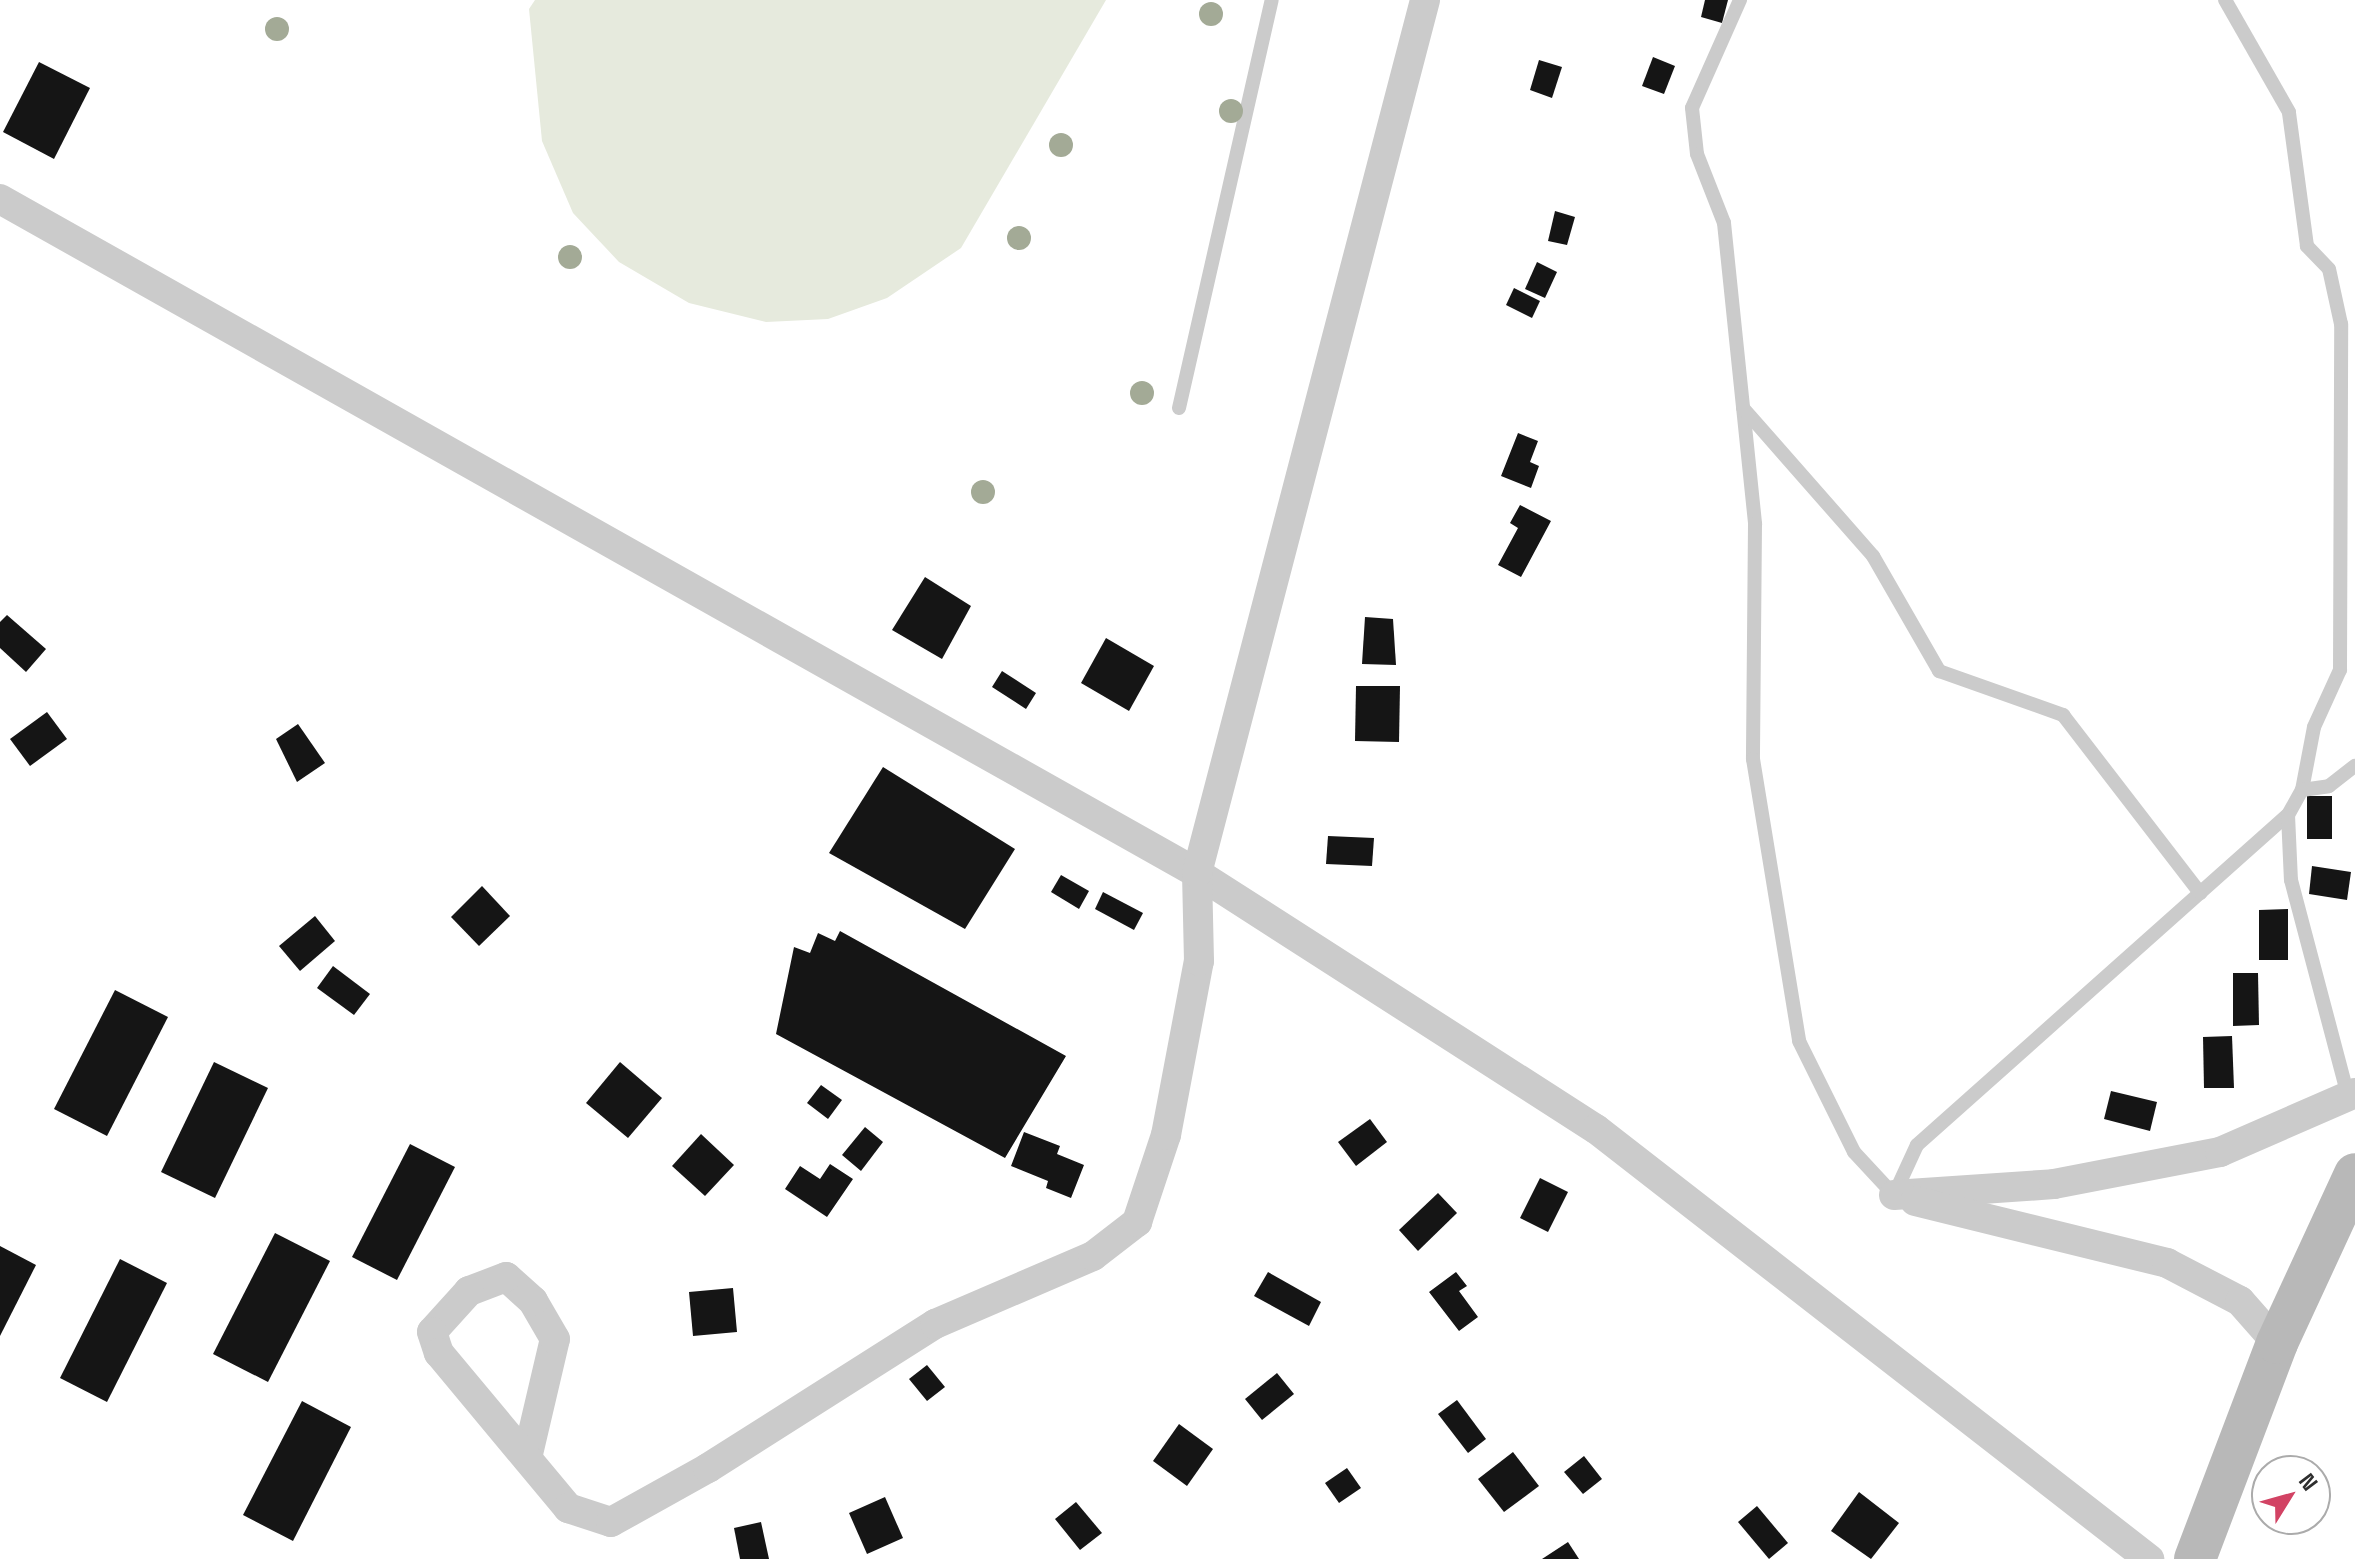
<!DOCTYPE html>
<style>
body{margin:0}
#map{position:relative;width:2355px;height:1559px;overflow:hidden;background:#fff;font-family:"Space Grotesk",sans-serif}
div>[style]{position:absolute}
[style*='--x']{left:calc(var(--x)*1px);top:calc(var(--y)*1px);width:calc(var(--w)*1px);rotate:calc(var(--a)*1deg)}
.green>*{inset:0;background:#e6eadd}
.building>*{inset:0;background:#151515}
.service>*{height:14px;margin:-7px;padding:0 7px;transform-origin:7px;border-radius:7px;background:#cbcbcb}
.minor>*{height:30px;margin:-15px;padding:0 15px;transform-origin:15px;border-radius:15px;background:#cbcbcb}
.secondary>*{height:42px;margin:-21px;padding:0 21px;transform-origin:21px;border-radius:21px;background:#b8b8b8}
.trees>*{width:24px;height:24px;margin:-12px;border-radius:50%;background:#a3aa96}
span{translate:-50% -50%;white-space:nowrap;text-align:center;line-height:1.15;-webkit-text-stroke:8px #fff;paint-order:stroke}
.north{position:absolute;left:2251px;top:1455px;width:80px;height:80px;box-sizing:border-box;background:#fff;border:2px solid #ababab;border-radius:50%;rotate:53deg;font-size:22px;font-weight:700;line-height:32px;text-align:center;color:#2e2e2e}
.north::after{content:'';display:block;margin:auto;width:28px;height:36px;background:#d24364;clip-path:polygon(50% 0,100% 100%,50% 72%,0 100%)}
</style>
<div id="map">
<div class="green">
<i style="clip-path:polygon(535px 0,1106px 0,961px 248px,887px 298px,828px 319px,766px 322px,689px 303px,619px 262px,573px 213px,542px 141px,529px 9px)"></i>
</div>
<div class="building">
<i style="clip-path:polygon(1705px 0,1728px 0,1722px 23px,1701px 17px)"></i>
<i style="clip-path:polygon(1653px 57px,1675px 66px,1664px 94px,1642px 86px)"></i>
<i style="clip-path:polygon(1539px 60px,1562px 67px,1552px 98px,1530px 90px)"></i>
<i style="clip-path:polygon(39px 62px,90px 88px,54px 159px,3px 132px)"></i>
<i style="clip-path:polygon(1555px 211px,1575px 217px,1567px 245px,1548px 241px)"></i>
<i style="clip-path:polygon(1537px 262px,1557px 272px,1545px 298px,1525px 289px)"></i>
<i style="clip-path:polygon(1514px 288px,1540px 301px,1532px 318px,1506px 305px)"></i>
<i style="clip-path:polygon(1518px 433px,1538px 441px,1530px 462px,1539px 466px,1531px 488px,1501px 476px)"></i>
<i style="clip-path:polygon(1520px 505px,1551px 521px,1521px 577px,1498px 565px,1518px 528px,1510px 523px)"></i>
<i style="clip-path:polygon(925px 577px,971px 606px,942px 659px,892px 630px)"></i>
<i style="clip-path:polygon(7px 615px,46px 649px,26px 672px,0 648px,0 622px)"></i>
<i style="clip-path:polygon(1365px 617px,1393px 619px,1396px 665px,1362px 664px)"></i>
<i style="clip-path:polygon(1106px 638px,1154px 666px,1129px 711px,1081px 683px)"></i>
<i style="clip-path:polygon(1002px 671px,1036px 693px,1026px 709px,992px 687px)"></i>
<i style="clip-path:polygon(1356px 686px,1400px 686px,1399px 742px,1355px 741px)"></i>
<i style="clip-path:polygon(47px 712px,67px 739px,30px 766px,10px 739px)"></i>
<i style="clip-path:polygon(298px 724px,325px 763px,297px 782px,276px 739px)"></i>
<i style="clip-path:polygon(883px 767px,1015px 849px,965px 929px,829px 853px)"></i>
<i style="clip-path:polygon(2307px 796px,2332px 796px,2332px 839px,2307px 839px)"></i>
<i style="clip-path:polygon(1328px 836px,1374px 838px,1372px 866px,1326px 864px)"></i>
<i style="clip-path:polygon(2312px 866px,2351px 872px,2347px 900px,2309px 894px)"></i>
<i style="clip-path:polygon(1061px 875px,1089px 891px,1079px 909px,1051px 892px)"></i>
<i style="clip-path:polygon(482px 886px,510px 916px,479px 946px,451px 917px)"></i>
<i style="clip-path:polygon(1103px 892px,1143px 913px,1134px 930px,1095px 909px)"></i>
<i style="clip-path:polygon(2288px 909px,2288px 960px,2259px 960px,2259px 910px)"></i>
<i style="clip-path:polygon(315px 916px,335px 941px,300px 971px,279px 946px)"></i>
<i style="clip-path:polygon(840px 931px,1066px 1056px,1005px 1158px,776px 1034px,794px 947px,810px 953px,818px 933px,835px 941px)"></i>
<i style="clip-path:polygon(333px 966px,370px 994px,354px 1015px,317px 988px)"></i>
<i style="clip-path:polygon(2233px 973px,2258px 973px,2259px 1025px,2233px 1026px)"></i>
<i style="clip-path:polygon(115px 990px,168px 1017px,107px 1136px,54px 1109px)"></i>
<i style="clip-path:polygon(2232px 1036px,2234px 1088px,2204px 1088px,2203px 1037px)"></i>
<i style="clip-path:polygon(214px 1062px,268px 1088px,215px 1198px,161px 1172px)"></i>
<i style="clip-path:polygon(620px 1062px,662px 1098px,628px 1138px,586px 1103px)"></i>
<i style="clip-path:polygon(821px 1085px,842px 1100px,828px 1119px,807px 1103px)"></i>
<i style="clip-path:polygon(2111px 1091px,2157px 1102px,2150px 1131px,2104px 1119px)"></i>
<i style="clip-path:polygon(1370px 1119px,1387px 1142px,1356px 1166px,1338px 1142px)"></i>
<i style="clip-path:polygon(865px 1127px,883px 1142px,861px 1171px,842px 1155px)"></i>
<i style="clip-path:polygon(1024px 1132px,1060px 1146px,1057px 1154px,1084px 1165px,1071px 1198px,1046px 1188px,1048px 1181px,1011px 1166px)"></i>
<i style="clip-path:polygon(701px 1134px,734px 1165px,705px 1196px,672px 1166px)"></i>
<i style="clip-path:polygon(410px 1144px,455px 1167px,397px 1280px,352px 1257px)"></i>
<i style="clip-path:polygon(830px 1164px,853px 1179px,827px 1217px,785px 1189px,800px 1166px,820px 1179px)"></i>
<i style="clip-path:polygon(1540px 1178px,1568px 1192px,1548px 1232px,1520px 1218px)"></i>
<i style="clip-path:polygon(1438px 1193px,1457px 1213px,1418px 1251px,1399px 1230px)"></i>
<i style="clip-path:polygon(275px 1233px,330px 1261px,268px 1382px,213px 1354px)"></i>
<i style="clip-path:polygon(0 1246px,36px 1265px,0 1336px)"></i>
<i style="clip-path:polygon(120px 1259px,167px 1283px,107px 1402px,60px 1378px)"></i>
<i style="clip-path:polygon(1268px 1272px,1321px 1302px,1309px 1326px,1254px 1296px)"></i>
<i style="clip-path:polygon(1456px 1272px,1467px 1286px,1459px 1291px,1478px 1317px,1459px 1331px,1429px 1292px)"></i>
<i style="clip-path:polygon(733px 1288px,737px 1332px,693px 1336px,689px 1292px)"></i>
<i style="clip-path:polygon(927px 1365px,945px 1387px,927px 1401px,909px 1379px)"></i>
<i style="clip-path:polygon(1277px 1373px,1294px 1394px,1262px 1420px,1245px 1399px)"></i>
<i style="clip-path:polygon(1457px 1400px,1486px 1439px,1468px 1453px,1438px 1414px)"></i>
<i style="clip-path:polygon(302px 1401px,351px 1427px,293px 1541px,243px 1515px)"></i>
<i style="clip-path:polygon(1179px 1424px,1213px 1449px,1187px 1486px,1153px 1461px)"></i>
<i style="clip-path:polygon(1513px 1452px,1539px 1486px,1504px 1512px,1478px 1479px)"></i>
<i style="clip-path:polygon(1584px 1456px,1602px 1479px,1583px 1494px,1564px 1472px)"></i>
<i style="clip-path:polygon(1347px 1468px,1361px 1488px,1339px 1503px,1325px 1483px)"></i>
<i style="clip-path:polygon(1859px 1492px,1899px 1523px,1871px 1559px,1831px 1531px)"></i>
<i style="clip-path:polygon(885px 1497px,903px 1538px,867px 1554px,849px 1513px)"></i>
<i style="clip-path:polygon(1076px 1502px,1102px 1533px,1080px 1550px,1055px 1519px)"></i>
<i style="clip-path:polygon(1757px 1506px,1788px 1543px,1769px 1559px,1738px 1522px)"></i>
<i style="clip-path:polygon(761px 1522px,769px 1559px,740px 1559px,734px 1528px)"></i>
<i style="clip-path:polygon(1568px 1542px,1579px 1559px,1542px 1559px)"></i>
</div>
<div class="service">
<i style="--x:1740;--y:0;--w:118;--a:114"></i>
<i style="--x:1692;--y:108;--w:46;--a:83.8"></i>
<i style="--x:1697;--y:154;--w:74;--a:68.6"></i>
<i style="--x:1724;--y:223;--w:303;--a:84.1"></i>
<i style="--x:1755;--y:524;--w:235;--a:90.5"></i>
<i style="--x:1753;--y:759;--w:286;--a:80.7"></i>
<i style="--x:1799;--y:1041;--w:124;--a:63.6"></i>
<i style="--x:1854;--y:1152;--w:59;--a:47.1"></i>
<i style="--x:1894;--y:1195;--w:55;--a:-65.3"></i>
<i style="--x:1917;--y:1145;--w:497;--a:-41.7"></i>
<i style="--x:2288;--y:815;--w:29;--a:-61"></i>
<i style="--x:2302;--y:790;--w:64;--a:-79.2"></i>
<i style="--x:2314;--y:727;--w:63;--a:-65.5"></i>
<i style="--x:2340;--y:670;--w:346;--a:-89.8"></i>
<i style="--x:2341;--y:324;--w:56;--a:-102.3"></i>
<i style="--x:2329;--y:269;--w:32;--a:-134"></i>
<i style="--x:2307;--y:246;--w:135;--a:-97.7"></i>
<i style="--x:2289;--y:112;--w:129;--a:-119.7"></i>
<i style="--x:1179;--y:408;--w:418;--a:-77.2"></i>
<i style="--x:1743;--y:408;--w:197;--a:48.7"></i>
<i style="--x:1873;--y:556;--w:133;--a:60.1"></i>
<i style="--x:1939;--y:671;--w:132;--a:19.5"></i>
<i style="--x:2063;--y:715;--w:225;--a:52.4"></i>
<i style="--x:2302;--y:790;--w:27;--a:-8"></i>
<i style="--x:2329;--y:786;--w:33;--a:-38"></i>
<i style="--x:2288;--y:815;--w:65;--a:87.4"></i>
<i style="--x:2291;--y:880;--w:223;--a:75.2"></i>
</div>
<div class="minor">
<i style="--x:0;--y:199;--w:1374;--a:29.38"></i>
<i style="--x:1197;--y:873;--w:474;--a:32.7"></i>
<i style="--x:1596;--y:1129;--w:701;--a:37.87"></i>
<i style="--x:1894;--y:1195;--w:160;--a:-3.9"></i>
<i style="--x:2054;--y:1184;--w:169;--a:-10.9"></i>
<i style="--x:2220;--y:1152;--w:147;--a:-23.6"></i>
<i style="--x:1915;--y:1201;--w:260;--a:13.8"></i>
<i style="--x:2167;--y:1263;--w:82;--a:27.5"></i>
<i style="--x:2240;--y:1301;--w:56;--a:48.6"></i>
<i style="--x:527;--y:1458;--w:122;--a:-76.8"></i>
<i style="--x:555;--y:1339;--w:44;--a:-120.1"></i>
<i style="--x:533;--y:1301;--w:36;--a:-138"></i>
<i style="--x:506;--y:1277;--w:40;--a:159"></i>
<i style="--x:469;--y:1291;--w:55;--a:132.1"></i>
<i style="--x:432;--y:1332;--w:22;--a:72"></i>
<i style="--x:439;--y:1353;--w:202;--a:50.2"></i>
<i style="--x:568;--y:1508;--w:45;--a:18"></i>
<i style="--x:611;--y:1522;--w:111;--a:-29.1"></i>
<i style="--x:708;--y:1468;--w:269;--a:-32.4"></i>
<i style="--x:935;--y:1324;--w:172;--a:-23.3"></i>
<i style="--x:1093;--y:1256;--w:56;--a:-37.7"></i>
<i style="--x:1137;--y:1222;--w:92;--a:-71.6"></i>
<i style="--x:1166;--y:1135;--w:177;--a:-79.3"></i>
<i style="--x:1199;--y:961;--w:88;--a:-91.3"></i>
<i style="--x:1197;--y:873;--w:902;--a:-75.36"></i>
</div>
<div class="secondary">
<i style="--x:2195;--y:1559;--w:231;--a:-69.2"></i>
<i style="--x:2277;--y:1343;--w:186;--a:-65.2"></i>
</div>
<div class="trees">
<i style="left:1211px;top:14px"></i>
<i style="left:277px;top:29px"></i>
<i style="left:1231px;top:111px"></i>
<i style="left:1061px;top:145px"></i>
<i style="left:1019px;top:238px"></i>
<i style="left:570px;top:257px"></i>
<i style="left:1142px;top:393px"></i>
<i style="left:983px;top:492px"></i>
</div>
<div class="north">N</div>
</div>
